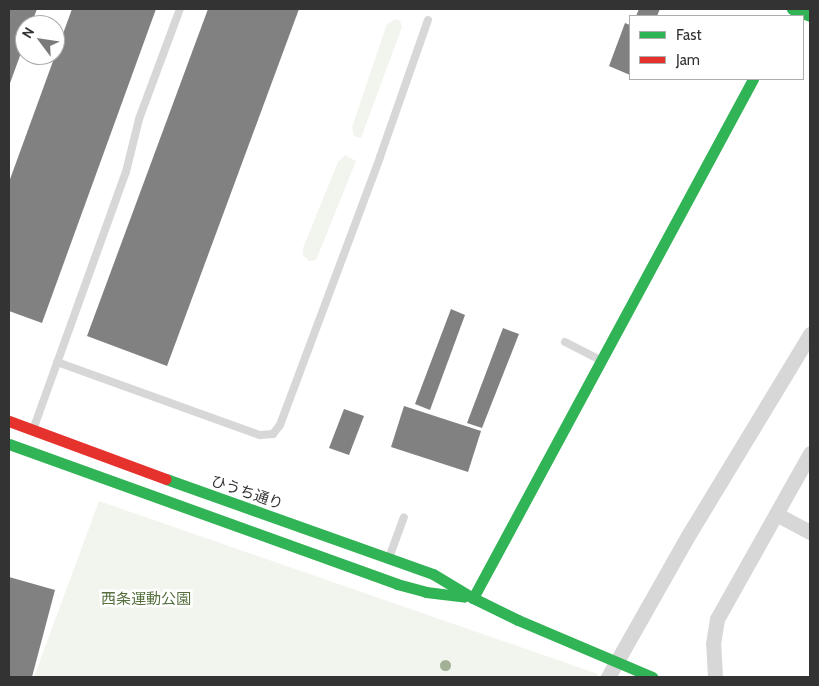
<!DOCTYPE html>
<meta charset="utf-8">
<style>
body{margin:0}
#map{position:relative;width:819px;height:686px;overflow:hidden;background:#fff;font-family:Cabin,"Noto Sans JP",sans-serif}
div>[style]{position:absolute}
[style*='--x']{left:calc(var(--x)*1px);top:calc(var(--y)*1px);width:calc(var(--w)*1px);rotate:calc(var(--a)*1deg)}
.green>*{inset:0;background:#f1f5ed}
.building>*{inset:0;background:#818181}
.lane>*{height:8px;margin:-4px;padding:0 4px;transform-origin:4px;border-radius:4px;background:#d7d7d7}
.street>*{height:15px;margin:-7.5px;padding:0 7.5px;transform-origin:7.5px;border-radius:7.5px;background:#d7d7d7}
.fast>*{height:11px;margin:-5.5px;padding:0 5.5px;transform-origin:5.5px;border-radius:5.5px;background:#30b455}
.jam>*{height:11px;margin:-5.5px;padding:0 5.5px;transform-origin:5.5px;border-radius:5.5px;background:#e5322d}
.trees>*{width:11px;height:11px;margin:-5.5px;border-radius:50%;background:#a2b095}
span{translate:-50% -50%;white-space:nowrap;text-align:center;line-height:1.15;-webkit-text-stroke:5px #fff;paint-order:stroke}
.street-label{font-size:15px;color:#333}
.park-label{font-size:15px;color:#56703f}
.frame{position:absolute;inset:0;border:10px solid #333;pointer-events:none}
.legend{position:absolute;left:629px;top:15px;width:175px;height:65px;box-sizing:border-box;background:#fff;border:1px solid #adadad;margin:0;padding:6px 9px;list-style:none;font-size:15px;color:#333}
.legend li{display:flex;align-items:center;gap:10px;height:25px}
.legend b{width:25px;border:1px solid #adadad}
.north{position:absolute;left:15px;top:15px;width:50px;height:50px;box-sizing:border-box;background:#fff;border:1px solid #adadad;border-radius:50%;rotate:301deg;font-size:14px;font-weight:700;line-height:20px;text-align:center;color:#333}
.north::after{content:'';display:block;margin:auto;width:18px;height:22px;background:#7a7a7a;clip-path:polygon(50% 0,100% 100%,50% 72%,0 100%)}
</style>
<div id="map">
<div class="green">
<i style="clip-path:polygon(395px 19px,400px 21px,402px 27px,361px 138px,354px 136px,352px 127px,387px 24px)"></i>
<i style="clip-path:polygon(345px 155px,356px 161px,316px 260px,309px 261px,303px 255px,303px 248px,338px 162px)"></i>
<i style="clip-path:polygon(99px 501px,598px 674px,596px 677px,34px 677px)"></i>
</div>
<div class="building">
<i style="clip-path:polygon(9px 9px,37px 9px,31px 25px,25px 25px,25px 42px,9px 86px)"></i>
<i style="clip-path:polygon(72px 9px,156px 9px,42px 323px,9px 311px,9px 182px)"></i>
<i style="clip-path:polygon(208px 9px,299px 9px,167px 366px,87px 336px)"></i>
<i style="clip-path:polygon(639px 9px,660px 9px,657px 16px,636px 16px)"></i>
<i style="clip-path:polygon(625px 23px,630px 25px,630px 75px,609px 66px)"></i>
<i style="clip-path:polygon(451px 309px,465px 315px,430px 410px,415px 404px)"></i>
<i style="clip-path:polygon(503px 328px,519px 334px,482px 428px,467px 423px)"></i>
<i style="clip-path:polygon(404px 406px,481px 431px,468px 472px,391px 447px)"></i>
<i style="clip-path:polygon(344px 409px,364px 416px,349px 455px,329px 448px)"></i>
<i style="clip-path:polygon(9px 577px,55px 590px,32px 677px,9px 677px)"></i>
</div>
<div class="lane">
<i style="--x:565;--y:342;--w:38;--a:27"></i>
<i style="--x:57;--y:362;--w:216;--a:19.8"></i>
<i style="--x:260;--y:435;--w:13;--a:-4"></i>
<i style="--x:273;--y:434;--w:11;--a:-52"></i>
<i style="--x:280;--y:425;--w:286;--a:-69.5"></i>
<i style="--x:380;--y:157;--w:145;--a:-70.7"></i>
<i style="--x:34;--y:427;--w:271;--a:-70.2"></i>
<i style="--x:126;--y:172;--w:55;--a:-76.2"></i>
<i style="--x:139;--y:119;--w:117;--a:-69.6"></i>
<i style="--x:390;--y:555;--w:40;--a:-69.8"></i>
</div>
<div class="street">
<i style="--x:776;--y:514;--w:38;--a:28"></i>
<i style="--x:608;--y:677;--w:164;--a:-60.5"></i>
<i style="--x:689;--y:534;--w:234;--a:-58.8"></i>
<i style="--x:715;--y:677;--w:33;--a:-93"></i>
<i style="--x:713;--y:644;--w:25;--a:-81"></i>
<i style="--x:717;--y:619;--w:190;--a:-60.7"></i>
</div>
<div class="fast">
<i style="--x:792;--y:9;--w:19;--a:21"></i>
<i style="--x:9;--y:444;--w:412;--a:19.8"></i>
<i style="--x:397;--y:584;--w:30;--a:15"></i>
<i style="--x:426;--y:592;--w:38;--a:7"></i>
<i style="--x:166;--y:479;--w:283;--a:19.6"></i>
<i style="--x:433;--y:574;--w:47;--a:31"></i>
<i style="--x:473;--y:598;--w:50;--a:26.1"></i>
<i style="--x:518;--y:620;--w:146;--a:23"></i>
<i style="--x:473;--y:598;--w:590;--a:-61.65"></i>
</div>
<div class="jam">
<i style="--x:9;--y:421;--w:167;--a:20.3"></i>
</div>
<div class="trees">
<i style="left:445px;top:665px"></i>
</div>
<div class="street-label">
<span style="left:247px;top:493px;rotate:19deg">ひうち通り</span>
</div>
<div class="park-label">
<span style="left:146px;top:600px">西条運動公園</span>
</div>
<div class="frame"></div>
<ul class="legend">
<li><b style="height:6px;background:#30b455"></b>Fast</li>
<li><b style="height:6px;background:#e5322d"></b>Jam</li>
</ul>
<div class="north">N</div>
</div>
